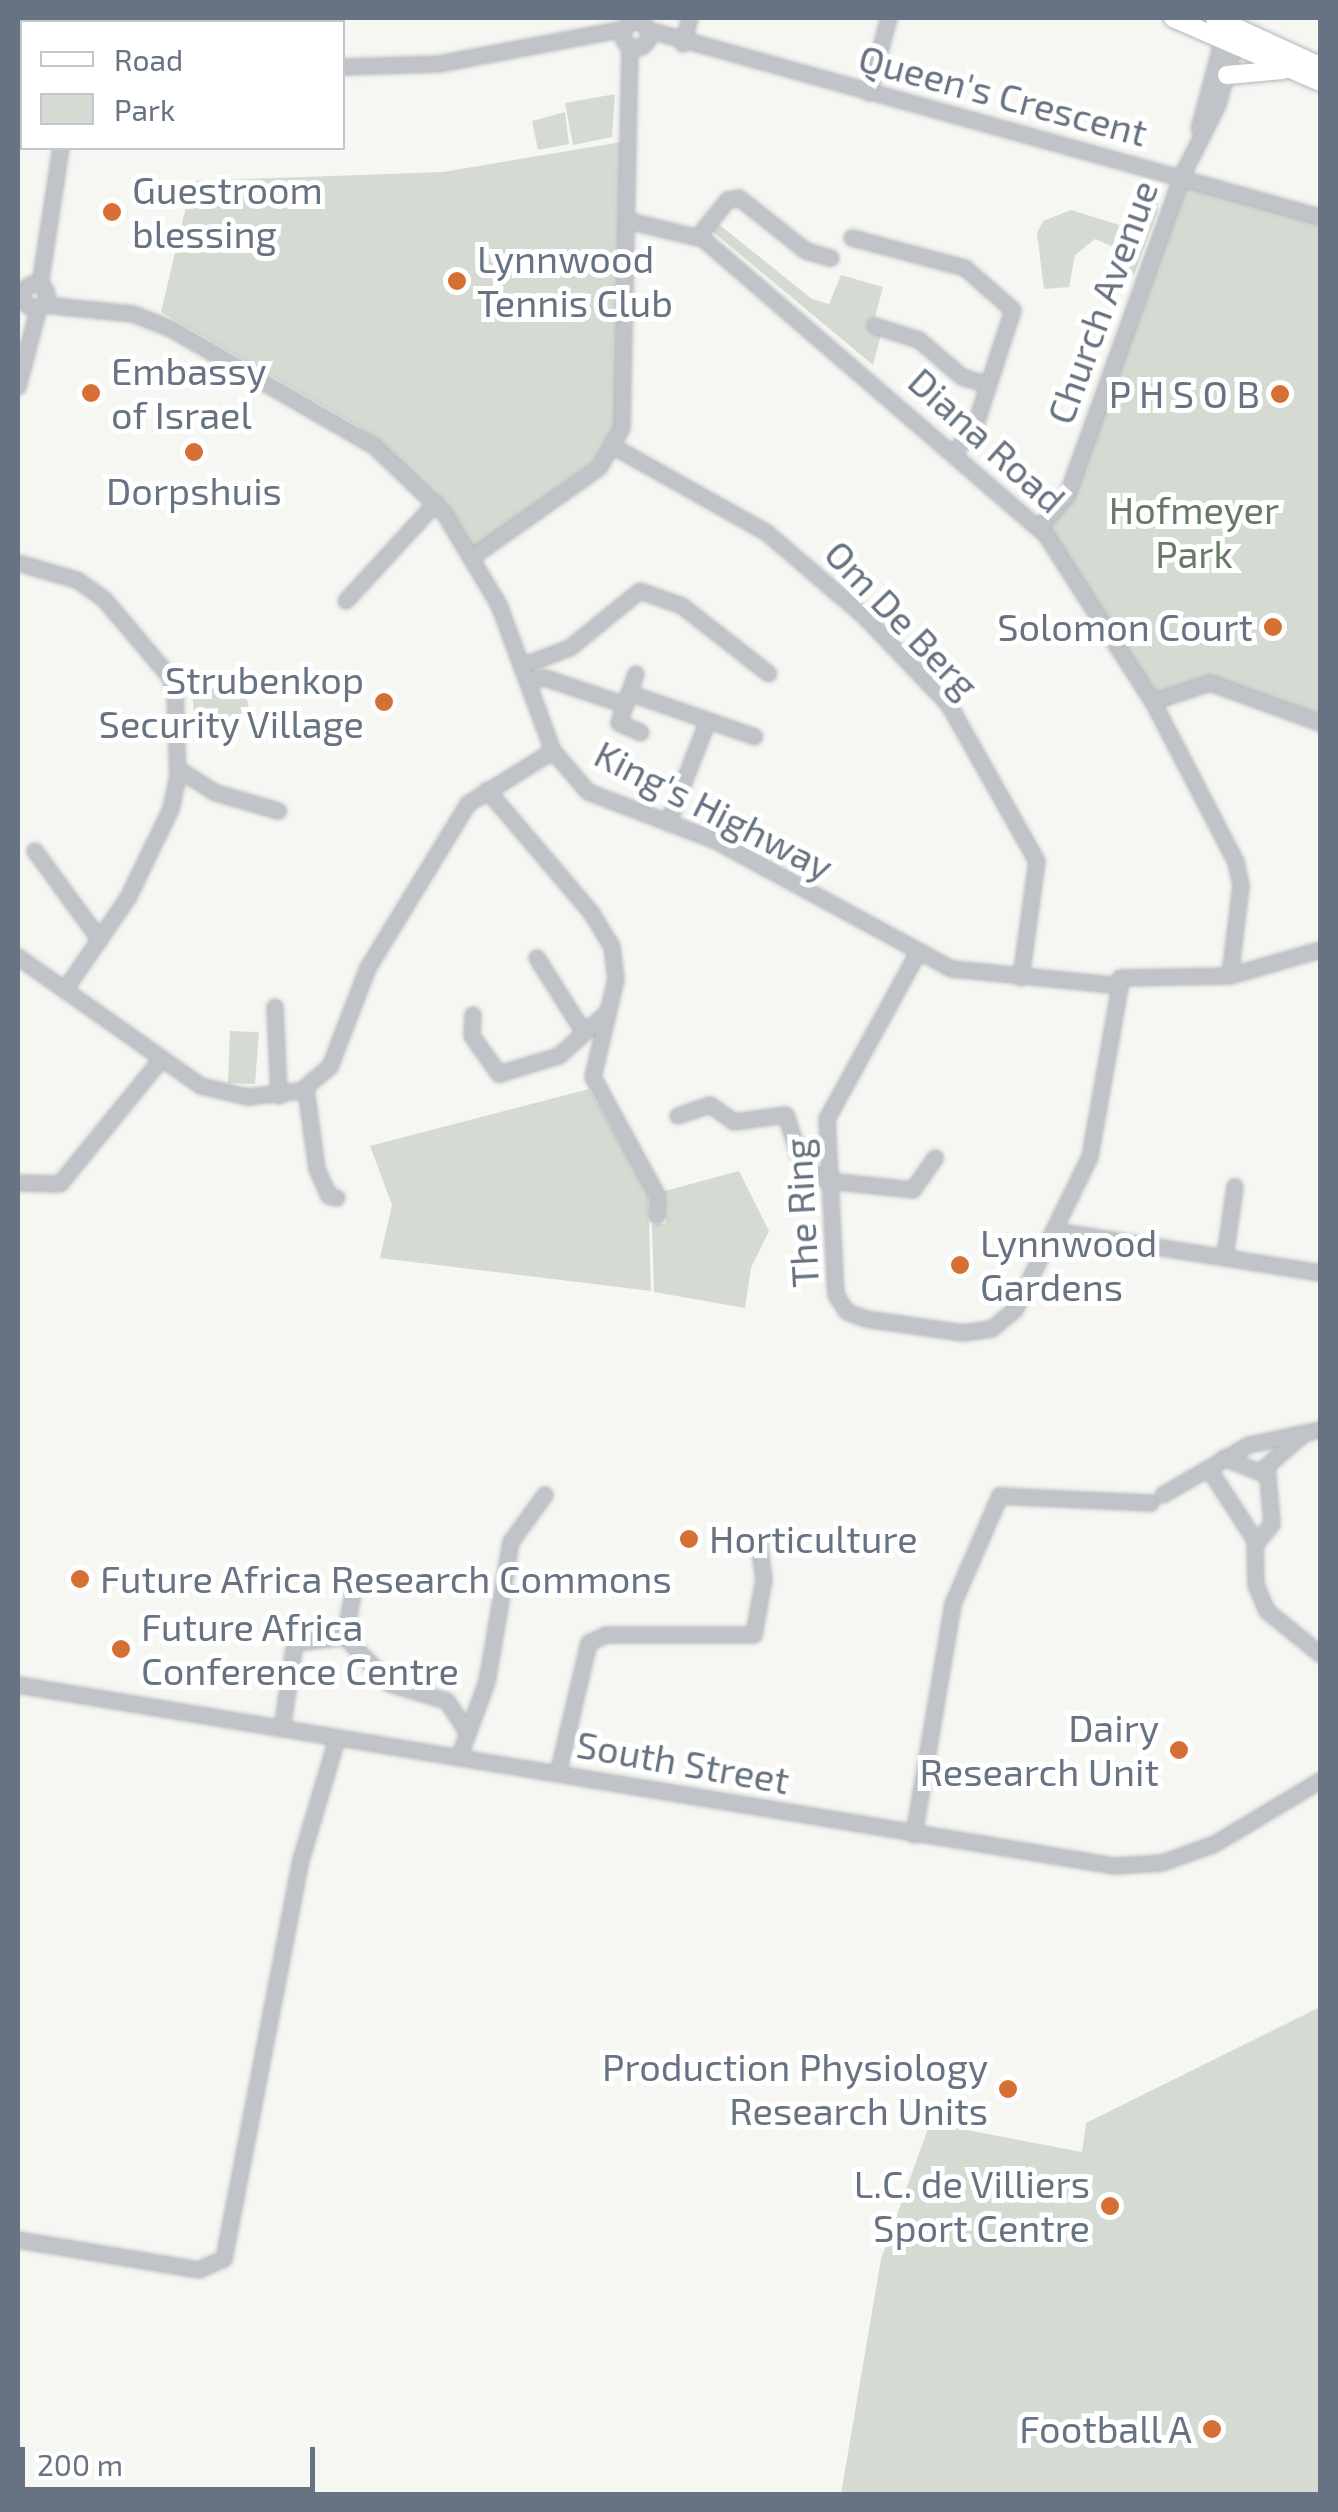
<!DOCTYPE html>
<style>
body{margin:0}
#map{position:relative;width:1338px;height:2512px;overflow:hidden;background:#f6f6f3;font-family:"Exo 2",sans-serif}
div>[style]{position:absolute}
[style*='--x']{left:calc(var(--x)*1px);top:calc(var(--y)*1px);width:calc(var(--w)*1px);rotate:calc(var(--a)*1deg)}
.green>*{inset:0;background:#d5dbd3}
.roads{filter:drop-shadow(0 0 2px #b3b7bb) drop-shadow(0 0 2px #b3b7bb)}
.minor>*{height:14px;margin:-7px;padding:0 7px;transform-origin:7px;border-radius:7px;background:#c0c3c7}
.minor>.ring{margin:-7px;padding:0;box-sizing:content-box;background:none;border:14px solid #c0c3c7;border-radius:50%}
.major>*{height:18px;margin:-9px;padding:0 9px;transform-origin:9px;border-radius:9px;background:#fff}
.dots>*{width:28px;height:28px;translate:-50% -50%;box-sizing:border-box;border:5px solid #fff;border-radius:50%}
span{translate:-50% -50%;white-space:nowrap;text-align:center;line-height:1.15;-webkit-text-stroke:10px #fff;paint-order:stroke}
.street-label{font-size:38px;color:#677382}
.poi-label{font-size:38px;color:#677382}
.left{translate:0 -50%;text-align:left}
.right{translate:-100% -50%;text-align:right}
.park-label{font-size:38px;color:#677a66}
.frame{position:absolute;inset:0;border:20px solid #677382;pointer-events:none}
.legend{position:absolute;left:20px;top:20px;width:325px;height:130px;box-sizing:border-box;background:#fff;border:2px solid #c2c7cd;margin:0;padding:12px 18px;list-style:none;font-size:30px;color:#677382}
.legend li{display:flex;align-items:center;gap:20px;height:50px}
.legend b{width:50px;border:2px solid #c2c7cd}
.scale{position:absolute;left:20px;top:2447px;width:295px;height:45px;box-sizing:border-box;border:5px solid #677382;border-top:0;padding-left:12px;font-size:30px;line-height:35px;white-space:nowrap;color:#677382;-webkit-text-stroke:8px #fff;paint-order:stroke}
</style>
<div id="map">
<div class="green">
<i style="clip-path:polygon(615px 94px,612px 137px,573px 145px,565px 103px)"></i>
<i style="clip-path:polygon(565px 112px,569px 144px,538px 150px,532px 121px)"></i>
<i style="clip-path:polygon(627px 141px,618px 419px,601px 457px,472px 549px,445px 503px,358px 426px,161px 312px,192px 181px,443px 172px)"></i>
<i style="clip-path:polygon(1186px 182px,1320px 219px,1320px 723px,1204px 683px,1153px 702px,1040px 527px,1070px 502px)"></i>
<i style="clip-path:polygon(1145px 190px,1158px 195px,1158px 211px,1134px 275px,1111px 246px,1095px 239px,1075px 255px,1069px 287px,1044px 289px,1037px 233px,1043px 221px,1071px 210px,1119px 225px,1136px 212px)"></i>
<i style="clip-path:polygon(716px 222px,812px 299px,829px 304px,841px 275px,883px 287px,871px 332px,881px 335px,873px 365px,711px 230px)"></i>
<i style="clip-path:polygon(243px 683px,250px 712px,195px 722px,192px 692px)"></i>
<i style="clip-path:polygon(230px 1031px,259px 1032px,255px 1084px,228px 1083px)"></i>
<i style="clip-path:polygon(589px 1089px,648px 1191px,651px 1291px,380px 1258px,392px 1205px,370px 1146px)"></i>
<i style="clip-path:polygon(739px 1171px,769px 1231px,751px 1268px,745px 1308px,654px 1292px,652px 1225px,666px 1223px,661px 1192px)"></i>
<i style="clip-path:polygon(1318px 2008px,1320px 2494px,841px 2494px,881px 2259px,930px 2123px,1082px 2152px,1086px 2123px)"></i>
</div>
<div class="roads">
<div class="minor">
<i style="--x:85;--y:22;--w:4;--a:-63"></i>
<i class="ring" style="left:623px;top:22px;width:12px;height:12px"></i>
<i style="--x:648;--y:30;--w:698;--a:15.55"></i>
<i style="--x:18;--y:33;--w:4;--a:14"></i>
<i style="--x:683;--y:44;--w:27;--a:-75"></i>
<i style="--x:342;--y:67;--w:97;--a:-1.8"></i>
<i style="--x:439;--y:64;--w:189;--a:-10.7"></i>
<i style="--x:869;--y:93;--w:78;--a:-75.1"></i>
<i style="--x:1199;--y:129;--w:92;--a:-74.9"></i>
<i style="--x:629;--y:221;--w:76;--a:13.7"></i>
<i style="--x:703;--y:239;--w:453;--a:40.8"></i>
<i style="--x:1046;--y:535;--w:198;--a:57.4"></i>
<i style="--x:1153;--y:702;--w:180;--a:62.6"></i>
<i style="--x:1236;--y:862;--w:25;--a:78"></i>
<i style="--x:1241;--y:886;--w:91;--a:97"></i>
<i style="--x:699;--y:236;--w:46;--a:-51.1"></i>
<i style="--x:728;--y:200;--w:11;--a:-10"></i>
<i style="--x:739;--y:198;--w:85;--a:38.3"></i>
<i style="--x:806;--y:251;--w:26;--a:16"></i>
<i style="--x:852;--y:238;--w:117;--a:14.9"></i>
<i style="--x:965;--y:268;--w:64;--a:41.2"></i>
<i style="--x:1013;--y:310;--w:117;--a:108"></i>
<i style="--x:977;--y:421;--w:37;--a:124"></i>
<i class="ring" style="left:23px;top:284px;width:10px;height:10px"></i>
<i style="--x:40;--y:285;--w:139;--a:-81.3"></i>
<i style="--x:44;--y:305;--w:89;--a:5.8"></i>
<i style="--x:133;--y:314;--w:41;--a:21.5"></i>
<i style="--x:171;--y:329;--w:234;--a:30"></i>
<i style="--x:374;--y:446;--w:97;--a:43.7"></i>
<i style="--x:444;--y:513;--w:107;--a:59.1"></i>
<i style="--x:499;--y:605;--w:156;--a:69.7"></i>
<i style="--x:553;--y:751;--w:54;--a:49.5"></i>
<i style="--x:588;--y:792;--w:135;--a:20.9"></i>
<i style="--x:714;--y:840;--w:271;--a:28.5"></i>
<i style="--x:952;--y:969;--w:161;--a:5.7"></i>
<i style="--x:875;--y:326;--w:46;--a:17.7"></i>
<i style="--x:919;--y:340;--w:57;--a:40.7"></i>
<i style="--x:962;--y:377;--w:28;--a:17"></i>
<i style="--x:18;--y:387;--w:83;--a:-75.3"></i>
<i style="--x:614;--y:447;--w:176;--a:29.3"></i>
<i style="--x:767;--y:533;--w:129;--a:40.6"></i>
<i style="--x:865;--y:617;--w:122;--a:46.3"></i>
<i style="--x:949;--y:705;--w:179;--a:60.6"></i>
<i style="--x:1037;--y:861;--w:118;--a:97.8"></i>
<i style="--x:1040;--y:527;--w:41;--a:-48.9"></i>
<i style="--x:1067;--y:496;--w:340;--a:-70.2"></i>
<i style="--x:1182;--y:176;--w:80;--a:-63.1"></i>
<i style="--x:1218;--y:105;--w:64;--a:-74.7"></i>
<i style="--x:471;--y:558;--w:156;--a:-35.1"></i>
<i style="--x:599;--y:468;--w:46;--a:-60.1"></i>
<i style="--x:622;--y:428;--w:381;--a:-88.8"></i>
<i style="--x:18;--y:563;--w:61;--a:16.1"></i>
<i style="--x:77;--y:580;--w:33;--a:35"></i>
<i style="--x:104;--y:599;--w:102;--a:49.8"></i>
<i style="--x:170;--y:677;--w:16;--a:72"></i>
<i style="--x:175;--y:692;--w:84;--a:88"></i>
<i style="--x:178;--y:776;--w:34;--a:102"></i>
<i style="--x:171;--y:809;--w:99;--a:115.8"></i>
<i style="--x:128;--y:898;--w:112;--a:124.4"></i>
<i style="--x:346;--y:601;--w:133;--a:-47.4"></i>
<i style="--x:522;--y:666;--w:51;--a:-20.6"></i>
<i style="--x:570;--y:648;--w:90;--a:-39.2"></i>
<i style="--x:640;--y:591;--w:45;--a:19.7"></i>
<i style="--x:682;--y:606;--w:110;--a:38"></i>
<i style="--x:636;--y:674;--w:52;--a:109.1"></i>
<i style="--x:619;--y:723;--w:24;--a:24"></i>
<i style="--x:528;--y:681;--w:17;--a:-10"></i>
<i style="--x:545;--y:678;--w:84;--a:18.6"></i>
<i style="--x:629;--y:693;--w:133;--a:19.2"></i>
<i style="--x:1153;--y:702;--w:60;--a:-18.4"></i>
<i style="--x:1210;--y:683;--w:117;--a:20"></i>
<i style="--x:178;--y:769;--w:45;--a:32.3"></i>
<i style="--x:216;--y:793;--w:65;--a:16.2"></i>
<i style="--x:487;--y:790;--w:160;--a:49.6"></i>
<i style="--x:591;--y:912;--w:41;--a:59"></i>
<i style="--x:612;--y:947;--w:32;--a:83"></i>
<i style="--x:616;--y:979;--w:101;--a:103.2"></i>
<i style="--x:593;--y:1077;--w:134;--a:61.5"></i>
<i style="--x:657;--y:1195;--w:21;--a:90"></i>
<i style="--x:668;--y:823;--w:110;--a:-68.6"></i>
<i style="--x:35;--y:851;--w:110;--a:53.9"></i>
<i style="--x:918;--y:953;--w:189;--a:118.7"></i>
<i style="--x:827;--y:1119;--w:176;--a:87.1"></i>
<i style="--x:836;--y:1295;--w:20;--a:57"></i>
<i style="--x:847;--y:1312;--w:20;--a:20"></i>
<i style="--x:866;--y:1319;--w:98;--a:8.2"></i>
<i style="--x:963;--y:1333;--w:29;--a:-8"></i>
<i style="--x:992;--y:1329;--w:30;--a:-40"></i>
<i style="--x:1015;--y:1310;--w:170;--a:-63.9"></i>
<i style="--x:1090;--y:1157;--w:174;--a:-80"></i>
<i style="--x:18;--y:957;--w:224;--a:35.2"></i>
<i style="--x:201;--y:1086;--w:48;--a:13.2"></i>
<i style="--x:248;--y:1097;--w:53;--a:-6.5"></i>
<i style="--x:301;--y:1091;--w:38;--a:-40"></i>
<i style="--x:330;--y:1067;--w:106;--a:-69"></i>
<i style="--x:368;--y:968;--w:192;--a:-58.6"></i>
<i style="--x:468;--y:804;--w:100;--a:-31.9"></i>
<i style="--x:537;--y:958;--w:86;--a:57.8"></i>
<i style="--x:1120;--y:978;--w:110;--a:-1"></i>
<i style="--x:1230;--y:976;--w:94;--a:-16.1"></i>
<i style="--x:275;--y:1007;--w:89;--a:87.4"></i>
<i style="--x:473;--y:1015;--w:21;--a:93"></i>
<i style="--x:472;--y:1036;--w:47;--a:54.6"></i>
<i style="--x:499;--y:1074;--w:63;--a:-16.7"></i>
<i style="--x:559;--y:1056;--w:64;--a:-41.9"></i>
<i style="--x:306;--y:1089;--w:81;--a:82.2"></i>
<i style="--x:317;--y:1169;--w:30;--a:66"></i>
<i style="--x:329;--y:1196;--w:8;--a:14"></i>
<i style="--x:678;--y:1116;--w:34;--a:-19"></i>
<i style="--x:710;--y:1105;--w:29;--a:35"></i>
<i style="--x:734;--y:1122;--w:52;--a:-7.7"></i>
<i style="--x:786;--y:1115;--w:56;--a:72.2"></i>
<i style="--x:803;--y:1168;--w:28;--a:27"></i>
<i style="--x:828;--y:1181;--w:85;--a:6"></i>
<i style="--x:913;--y:1190;--w:39;--a:-55"></i>
<i style="--x:18;--y:1183;--w:42;--a:1.4"></i>
<i style="--x:60;--y:1184;--w:159;--a:-50.9"></i>
<i style="--x:1055;--y:1231;--w:268;--a:9"></i>
<i style="--x:1225;--y:1257;--w:71;--a:-81.9"></i>
<i style="--x:1224;--y:1458;--w:43;--a:21.8"></i>
<i style="--x:1209;--y:1469;--w:85;--a:57.1"></i>
<i style="--x:1255;--y:1540;--w:45;--a:88.7"></i>
<i style="--x:1256;--y:1585;--w:28;--a:67"></i>
<i style="--x:1267;--y:1611;--w:68;--a:39.1"></i>
<i style="--x:1163;--y:1495;--w:99;--a:-30.2"></i>
<i style="--x:1249;--y:1445;--w:73;--a:-11.9"></i>
<i style="--x:1256;--y:1544;--w:26;--a:-51"></i>
<i style="--x:1272;--y:1524;--w:58;--a:-94.9"></i>
<i style="--x:1267;--y:1466;--w:48;--a:-40.7"></i>
<i style="--x:345;--y:1637;--w:65;--a:46.2"></i>
<i style="--x:390;--y:1684;--w:59;--a:16.6"></i>
<i style="--x:447;--y:1701;--w:35;--a:57"></i>
<i style="--x:18;--y:1685;--w:1112;--a:9.37"></i>
<i style="--x:1115;--y:1866;--w:47;--a:-3.7"></i>
<i style="--x:1162;--y:1863;--w:56;--a:-19.7"></i>
<i style="--x:1215;--y:1844;--w:122;--a:-31"></i>
<i style="--x:282;--y:1729;--w:87;--a:-81.4"></i>
<i style="--x:295;--y:1643;--w:50;--a:-6.8"></i>
<i style="--x:345;--y:1637;--w:56;--a:-79.7"></i>
<i style="--x:459;--y:1758;--w:81;--a:-69.8"></i>
<i style="--x:487;--y:1682;--w:142;--a:-80.3"></i>
<i style="--x:511;--y:1542;--w:58;--a:-54.1"></i>
<i style="--x:558;--y:1774;--w:135;--a:-76.7"></i>
<i style="--x:589;--y:1643;--w:19;--a:-25"></i>
<i style="--x:606;--y:1635;--w:148;--a:0"></i>
<i style="--x:754;--y:1635;--w:57;--a:-79.9"></i>
<i style="--x:764;--y:1579;--w:36;--a:-98"></i>
<i style="--x:914;--y:1835;--w:234;--a:-80.4"></i>
<i style="--x:953;--y:1604;--w:118;--a:-66.5"></i>
<i style="--x:1000;--y:1496;--w:151;--a:2.7"></i>
<i style="--x:18;--y:2240;--w:183;--a:9.4"></i>
<i style="--x:199;--y:2270;--w:27;--a:-24"></i>
<i style="--x:224;--y:2259;--w:406;--a:-79.1"></i>
<i style="--x:301;--y:1860;--w:126;--a:-73.4"></i>
</div>
<div class="major">
<i style="--x:1173;--y:18;--w:160;--a:23.5"></i>
<i style="--x:1215;--y:18;--w:115;--a:24.6"></i>
<i style="--x:1227;--y:75;--w:56;--a:-5.1"></i>
</div>
</div>
<div class="dots">
<i style="left:112px;top:212px;background:#d66f33"></i>
<i style="left:457px;top:281px;background:#d66f33"></i>
<i style="left:91px;top:393px;background:#d66f33"></i>
<i style="left:1280px;top:394px;background:#d66f33"></i>
<i style="left:194px;top:452px;background:#d66f33"></i>
<i style="left:1273px;top:627px;background:#d66f33"></i>
<i style="left:384px;top:702px;background:#d66f33"></i>
<i style="left:960px;top:1265px;background:#d66f33"></i>
<i style="left:689px;top:1539px;background:#d66f33"></i>
<i style="left:80px;top:1579px;background:#d66f33"></i>
<i style="left:121px;top:1649px;background:#d66f33"></i>
<i style="left:1179px;top:1750px;background:#d66f33"></i>
<i style="left:1008px;top:2089px;background:#d66f33"></i>
<i style="left:1110px;top:2206px;background:#d66f33"></i>
<i style="left:1212px;top:2429px;background:#d66f33"></i>
</div>
<div class="street-label">
<span style="left:1003px;top:95px;rotate:15deg">Queen's Crescent</span>
<span style="left:1102px;top:302px;rotate:-70deg">Church Avenue</span>
<span style="left:987px;top:440px;rotate:42deg">Diana Road</span>
<span style="left:902px;top:619px;rotate:46deg">Om De Berg</span>
<span style="left:714px;top:810px;rotate:27deg">King's Highway</span>
<span style="left:801px;top:1213px;rotate:-93deg">The Ring</span>
<span style="left:683px;top:1762px;rotate:10deg">South Street</span>
</div>
<div class="poi-label">
<span class="left" style="left:132px;top:212px">Guestroom<br>blessing</span>
<span class="left" style="left:477px;top:281px">Lynnwood<br>Tennis Club</span>
<span class="left" style="left:111px;top:393px">Embassy<br>of Israel</span>
<span class="right" style="left:1260px;top:394px">P H S O B</span>
<span style="left:194px;top:491px">Dorpshuis</span>
<span class="right" style="left:1253px;top:627px">Solomon Court</span>
<span class="right" style="left:364px;top:702px">Strubenkop<br>Security Village</span>
<span class="left" style="left:980px;top:1265px">Lynnwood<br>Gardens</span>
<span class="left" style="left:709px;top:1539px">Horticulture</span>
<span class="left" style="left:100px;top:1579px">Future Africa Research Commons</span>
<span class="left" style="left:141px;top:1649px">Future Africa<br>Conference Centre</span>
<span class="right" style="left:1159px;top:1750px">Dairy<br>Research Unit</span>
<span class="right" style="left:988px;top:2089px">Production Physiology<br>Research Units</span>
<span class="right" style="left:1090px;top:2206px">L.C. de Villiers<br>Sport Centre</span>
<span class="right" style="left:1192px;top:2429px">Football A</span>
</div>
<div class="park-label">
<span style="left:1194px;top:532px">Hofmeyer<br>Park</span>
</div>
<div class="frame"></div>
<ul class="legend">
<li><b style="height:12px;background:#fff"></b>Road</li>
<li><b style="height:28px;background:#d5dbd3"></b>Park</li>
</ul>
<div class="scale">200 m</div>
</div>
